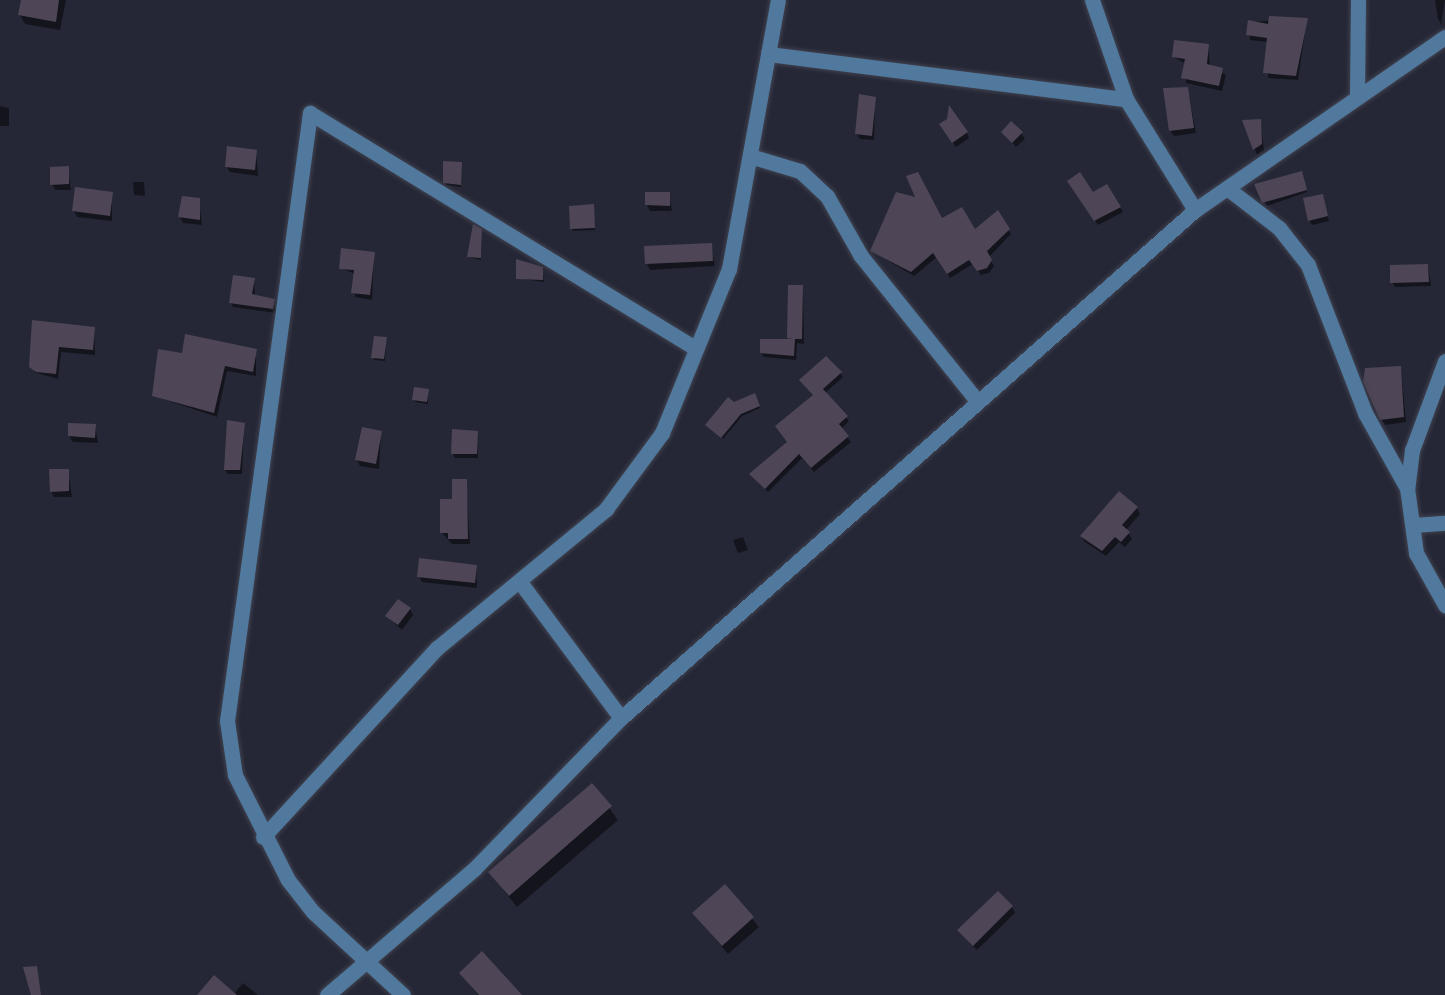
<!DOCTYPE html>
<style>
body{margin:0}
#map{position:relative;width:1445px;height:995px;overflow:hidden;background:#252736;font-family:Helvetica,sans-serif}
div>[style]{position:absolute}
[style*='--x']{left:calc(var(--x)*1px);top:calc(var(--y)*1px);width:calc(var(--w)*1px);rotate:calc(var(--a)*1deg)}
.shadow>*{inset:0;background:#0007}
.building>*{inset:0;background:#4e4656}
.roads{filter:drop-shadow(0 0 2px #404250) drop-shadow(0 0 2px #404250)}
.minor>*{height:15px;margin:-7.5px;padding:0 7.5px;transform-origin:7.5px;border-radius:7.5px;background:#51799d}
span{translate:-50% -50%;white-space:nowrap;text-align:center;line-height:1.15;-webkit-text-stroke:5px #1b1d2c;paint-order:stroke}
</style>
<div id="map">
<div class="shadow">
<i style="clip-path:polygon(22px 0,66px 0,60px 30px,25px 24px,20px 15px)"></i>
<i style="clip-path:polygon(1435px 0,1445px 0,1441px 24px,1438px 19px)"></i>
<i style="clip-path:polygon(1307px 19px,1298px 80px,1268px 78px,1268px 42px,1250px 40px,1249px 22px)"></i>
<i style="clip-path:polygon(1208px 45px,1210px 66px,1226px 75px,1222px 91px,1186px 83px,1186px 64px,1174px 57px)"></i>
<i style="clip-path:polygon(1188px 89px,1196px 133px,1174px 136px,1170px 131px)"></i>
<i style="clip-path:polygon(875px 98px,874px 140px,860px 139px,857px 134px)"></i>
<i style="clip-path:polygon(0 106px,9px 108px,9px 126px,0 126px)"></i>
<i style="clip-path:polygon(1260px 120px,1264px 150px,1257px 155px,1244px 121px)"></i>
<i style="clip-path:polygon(944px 130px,967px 133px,969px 138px,956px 147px)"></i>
<i style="clip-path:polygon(1003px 132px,1021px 133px,1025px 139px,1016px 147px)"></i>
<i style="clip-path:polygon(256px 151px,258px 176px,230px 172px,226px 166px)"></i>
<i style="clip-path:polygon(461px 163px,461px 187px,446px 185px,444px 182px)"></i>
<i style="clip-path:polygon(68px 168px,71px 190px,55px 190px,52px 184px)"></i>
<i style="clip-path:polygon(1302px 175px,1307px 192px,1267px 206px,1256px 185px)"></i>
<i style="clip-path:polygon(133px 182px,144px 182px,145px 196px,134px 195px)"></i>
<i style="clip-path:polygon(1069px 182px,1093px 194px,1106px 186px,1123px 212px,1098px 225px)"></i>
<i style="clip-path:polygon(112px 194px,112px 221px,77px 217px,74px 211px)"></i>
<i style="clip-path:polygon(669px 194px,672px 211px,650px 211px,647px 205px)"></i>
<i style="clip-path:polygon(1322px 196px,1329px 221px,1312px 225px,1309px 220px)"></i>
<i style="clip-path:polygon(199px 200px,202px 225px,183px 223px,180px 217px)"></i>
<i style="clip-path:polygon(593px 205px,595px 230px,573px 231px,572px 229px)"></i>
<i style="clip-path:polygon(997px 212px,1011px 234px,989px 257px,994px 266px,989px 273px,981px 275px,973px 264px,950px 278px,937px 257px,914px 276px,872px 251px,942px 220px,975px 232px)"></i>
<i style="clip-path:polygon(474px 227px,482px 233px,481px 260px,468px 257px)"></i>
<i style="clip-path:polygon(711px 244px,715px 266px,650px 270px,647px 264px,646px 248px)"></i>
<i style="clip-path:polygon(374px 253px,372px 300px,355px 297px,355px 274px,341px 268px)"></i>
<i style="clip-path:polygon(1428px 265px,1431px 286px,1395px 287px,1392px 282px)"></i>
<i style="clip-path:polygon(542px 268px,544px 282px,517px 278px)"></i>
<i style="clip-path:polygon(254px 279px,255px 296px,274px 300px,276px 313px,233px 307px,231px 302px)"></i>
<i style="clip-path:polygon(803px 286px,804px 344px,797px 343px,796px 360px,764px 357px,761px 352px,790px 340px)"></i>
<i style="clip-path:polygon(33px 321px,94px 328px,95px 355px,61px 352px,58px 379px,34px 372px)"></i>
<i style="clip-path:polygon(386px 339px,385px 361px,374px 360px,373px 357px)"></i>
<i style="clip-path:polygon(256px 350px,256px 376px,227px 371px,217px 417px,154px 396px,183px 354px)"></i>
<i style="clip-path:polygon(1401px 367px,1406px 422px,1385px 425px,1381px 419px)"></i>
<i style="clip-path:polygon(840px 373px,843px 377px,825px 393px,849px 421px,841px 429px,851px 442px,814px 472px,802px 458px,768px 492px,751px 474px,789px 443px,777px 426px)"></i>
<i style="clip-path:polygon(428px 391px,428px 404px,415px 402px,414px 399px)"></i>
<i style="clip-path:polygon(754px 395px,760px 408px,742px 416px,723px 439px,708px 427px,734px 404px)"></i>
<i style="clip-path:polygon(244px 425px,242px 474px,228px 474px,225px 470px)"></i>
<i style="clip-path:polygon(95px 426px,98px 443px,73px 442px,69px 436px)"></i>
<i style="clip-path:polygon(381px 432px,379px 469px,360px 466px,357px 460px)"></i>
<i style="clip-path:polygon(477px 432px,478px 458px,455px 458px,453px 454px)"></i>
<i style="clip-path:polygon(68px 470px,72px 497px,54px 497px,51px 491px)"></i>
<i style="clip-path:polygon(466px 481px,470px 544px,452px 544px,442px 533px,442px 501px,453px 501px)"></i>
<i style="clip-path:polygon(1137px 508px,1140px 514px,1126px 530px,1132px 539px,1125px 547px,1119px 542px,1106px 556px,1085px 542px,1081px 536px)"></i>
<i style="clip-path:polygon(743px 537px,748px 550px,738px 553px,733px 540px)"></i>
<i style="clip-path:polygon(476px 566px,477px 588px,422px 582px,419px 576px)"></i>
<i style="clip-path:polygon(410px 609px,413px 615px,402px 630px,387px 616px)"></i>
<i style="clip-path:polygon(592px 785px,618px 820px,517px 907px,490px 873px)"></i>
<i style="clip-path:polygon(725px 886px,759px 927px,728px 954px,694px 914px)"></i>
<i style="clip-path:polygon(1012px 907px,1015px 913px,977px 950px,959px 931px)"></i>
<i style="clip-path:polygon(461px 973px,520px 995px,478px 995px)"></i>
<i style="clip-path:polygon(243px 983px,258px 995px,199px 995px,234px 994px)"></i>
</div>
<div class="building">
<i style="clip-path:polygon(21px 0,59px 0,56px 22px,18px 15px)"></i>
<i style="clip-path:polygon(1269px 16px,1308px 18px,1296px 76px,1263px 73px,1267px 38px,1246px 35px,1248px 20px,1268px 24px)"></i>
<i style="clip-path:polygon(1174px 40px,1209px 44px,1207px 64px,1223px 68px,1219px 86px,1181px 78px,1185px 59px,1172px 57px)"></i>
<i style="clip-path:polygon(1188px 87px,1194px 128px,1169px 131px,1163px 88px)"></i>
<i style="clip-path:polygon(859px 94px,876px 97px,872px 136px,855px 134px)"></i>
<i style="clip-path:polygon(949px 105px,968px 132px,952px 143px,939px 124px,947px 119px)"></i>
<i style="clip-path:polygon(1261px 119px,1262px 144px,1253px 150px,1242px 120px)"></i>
<i style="clip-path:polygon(1011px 121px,1023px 132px,1012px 143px,1001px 132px)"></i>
<i style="clip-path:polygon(227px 146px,257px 150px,255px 170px,225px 167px)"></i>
<i style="clip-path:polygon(443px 161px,462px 162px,461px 185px,443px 183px)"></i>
<i style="clip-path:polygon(69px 166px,69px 184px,50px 185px,50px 167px)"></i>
<i style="clip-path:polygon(1302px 171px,1307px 190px,1262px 203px,1254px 184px)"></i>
<i style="clip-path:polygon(918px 172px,942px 218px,962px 207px,975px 229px,998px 210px,1010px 229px,987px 251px,992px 260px,987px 268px,977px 271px,969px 260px,947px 274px,933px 253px,911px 272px,870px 251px,896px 192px,915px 197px,906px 176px)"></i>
<i style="clip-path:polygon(1080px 172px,1093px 192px,1107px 184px,1121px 207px,1094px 221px,1067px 181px)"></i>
<i style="clip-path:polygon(75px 187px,113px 192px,110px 216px,72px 211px)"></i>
<i style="clip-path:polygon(645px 192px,670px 192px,670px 206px,645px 205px)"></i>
<i style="clip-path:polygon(1323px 194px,1328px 216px,1308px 221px,1303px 198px)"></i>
<i style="clip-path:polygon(182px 196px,200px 198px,200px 220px,178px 217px)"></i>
<i style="clip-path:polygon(594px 204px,595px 228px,570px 229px,569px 206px)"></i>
<i style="clip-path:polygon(473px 224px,482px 229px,481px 258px,467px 257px)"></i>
<i style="clip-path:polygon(712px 243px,713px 261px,645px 264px,644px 246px)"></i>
<i style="clip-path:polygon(341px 248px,375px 252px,370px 295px,351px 293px,354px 270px,339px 269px)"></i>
<i style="clip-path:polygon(516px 259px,543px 267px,543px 280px,516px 279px)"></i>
<i style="clip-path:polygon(1428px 264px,1429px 282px,1390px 283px,1390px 265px)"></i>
<i style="clip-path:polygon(233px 275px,255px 278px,252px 294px,275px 299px,273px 309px,229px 303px)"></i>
<i style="clip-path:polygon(788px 285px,803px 285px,802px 339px,795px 339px,794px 356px,760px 353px,760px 339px,792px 339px,787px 338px)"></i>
<i style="clip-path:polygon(32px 320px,95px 327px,93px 350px,59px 347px,56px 374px,36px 372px,29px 367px)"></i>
<i style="clip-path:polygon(185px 334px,257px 349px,253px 372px,225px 366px,214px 413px,152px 396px,158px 349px,182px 353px)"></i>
<i style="clip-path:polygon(374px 336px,387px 337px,384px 359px,371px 358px)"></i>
<i style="clip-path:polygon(826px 356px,842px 372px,823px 389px,848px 416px,839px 424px,849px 436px,811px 468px,799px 454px,765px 489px,749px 474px,787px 442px,775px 426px,813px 395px,799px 380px)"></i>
<i style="clip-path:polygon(1401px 366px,1404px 417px,1380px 420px,1363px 382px,1365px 368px)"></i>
<i style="clip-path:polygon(414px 387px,429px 389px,427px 402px,412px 400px)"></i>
<i style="clip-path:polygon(755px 393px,760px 406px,741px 414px,721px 438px,705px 425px,728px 397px,734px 402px)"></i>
<i style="clip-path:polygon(227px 420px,245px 423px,240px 470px,224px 470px)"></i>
<i style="clip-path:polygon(68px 423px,96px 424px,95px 438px,68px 436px)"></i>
<i style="clip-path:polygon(362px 427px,382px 431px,376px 464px,355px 460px)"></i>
<i style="clip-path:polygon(452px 429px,478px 431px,477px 454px,451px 454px)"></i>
<i style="clip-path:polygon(49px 469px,69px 469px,69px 491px,50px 492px)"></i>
<i style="clip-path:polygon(452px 479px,467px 479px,468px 539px,448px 539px,448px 533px,440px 533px,440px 499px,452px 499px)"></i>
<i style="clip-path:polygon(1119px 491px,1138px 507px,1122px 525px,1130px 532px,1121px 542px,1115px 537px,1102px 551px,1080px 536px)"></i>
<i style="clip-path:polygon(419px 558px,477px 565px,475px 583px,417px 577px)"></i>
<i style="clip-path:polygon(398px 599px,411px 608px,398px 625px,385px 616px)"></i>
<i style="clip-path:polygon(592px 783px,612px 806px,509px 896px,488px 872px)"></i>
<i style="clip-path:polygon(725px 884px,754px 917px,722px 946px,692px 913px)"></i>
<i style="clip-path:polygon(998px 891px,1013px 906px,973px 946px,957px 930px)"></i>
<i style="clip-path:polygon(482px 951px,522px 995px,479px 995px,459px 973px)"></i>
<i style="clip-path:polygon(37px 966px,41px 995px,31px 995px,23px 967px)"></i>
<i style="clip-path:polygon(214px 975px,237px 995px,197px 995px)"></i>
</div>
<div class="roads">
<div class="minor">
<i style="--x:1092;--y:0;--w:105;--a:71"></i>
<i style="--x:1126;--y:99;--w:131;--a:58.1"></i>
<i style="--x:768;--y:54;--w:361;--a:7.2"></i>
<i style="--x:1357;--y:95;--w:95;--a:-89.4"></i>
<i style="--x:750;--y:156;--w:52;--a:16.7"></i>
<i style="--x:800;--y:171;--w:37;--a:43"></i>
<i style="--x:827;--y:196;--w:69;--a:60.5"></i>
<i style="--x:861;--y:256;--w:186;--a:51.3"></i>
<i style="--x:1227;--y:188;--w:66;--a:37.6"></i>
<i style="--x:1279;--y:228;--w:47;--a:51.9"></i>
<i style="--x:1308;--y:265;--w:159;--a:68.9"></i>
<i style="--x:1365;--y:413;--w:86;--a:60.8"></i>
<i style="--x:1445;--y:361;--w:95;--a:110.3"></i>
<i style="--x:1412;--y:450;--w:38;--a:97"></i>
<i style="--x:1407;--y:488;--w:66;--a:82.1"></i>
<i style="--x:1416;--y:553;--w:60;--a:60.9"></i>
<i style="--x:1413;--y:525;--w:32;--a:-4"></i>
<i style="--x:520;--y:582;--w:169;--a:53.4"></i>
<i style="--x:263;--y:837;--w:257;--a:-47.4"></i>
<i style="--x:437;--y:648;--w:219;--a:-39.4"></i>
<i style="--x:606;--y:509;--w:94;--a:-53.6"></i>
<i style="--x:662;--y:433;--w:177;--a:-67.8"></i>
<i style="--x:729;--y:269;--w:273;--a:-79.7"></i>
<i style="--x:327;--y:995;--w:194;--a:-40.6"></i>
<i style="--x:474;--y:869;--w:211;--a:-45.8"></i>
<i style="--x:621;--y:718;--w:767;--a:-41.51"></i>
<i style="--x:1195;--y:210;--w:304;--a:-34.7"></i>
<i style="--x:403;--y:995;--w:122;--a:-137.3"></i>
<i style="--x:313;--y:912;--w:41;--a:-128"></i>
<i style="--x:288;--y:880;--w:118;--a:-116.8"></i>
<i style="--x:235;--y:775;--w:55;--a:-98.4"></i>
<i style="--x:227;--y:721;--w:614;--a:-82.23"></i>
<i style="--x:310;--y:113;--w:452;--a:31.4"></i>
</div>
</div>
</div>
